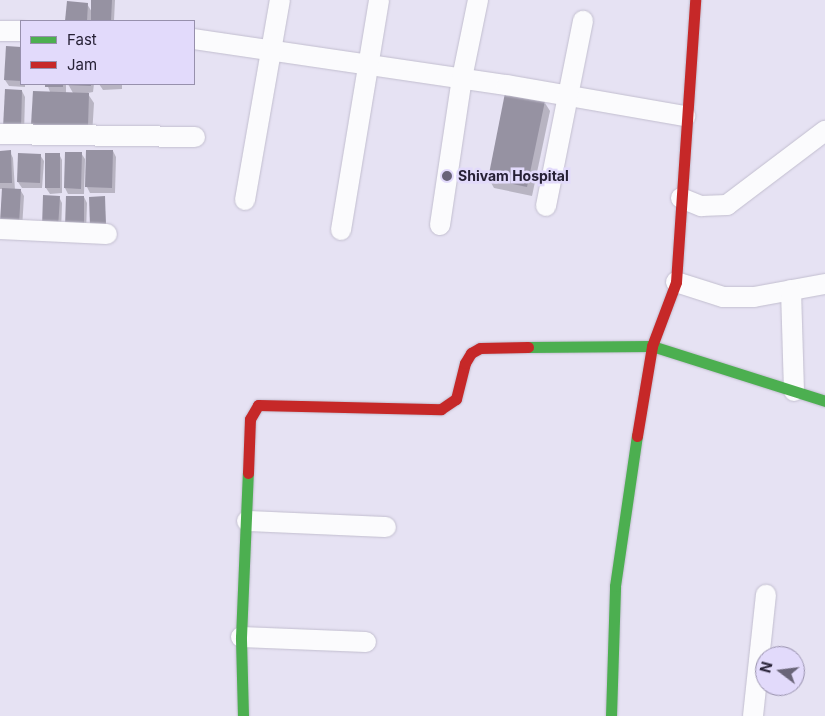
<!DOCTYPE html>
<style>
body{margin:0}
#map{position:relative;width:825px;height:716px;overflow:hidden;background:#e6e2f3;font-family:Inter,sans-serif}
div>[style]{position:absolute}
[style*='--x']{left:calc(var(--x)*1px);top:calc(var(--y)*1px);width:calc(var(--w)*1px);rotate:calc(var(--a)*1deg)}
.shadow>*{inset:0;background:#0003}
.building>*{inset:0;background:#9692a2}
.roads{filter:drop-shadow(0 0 1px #c2becf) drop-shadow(0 0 1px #c2becf)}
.street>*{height:20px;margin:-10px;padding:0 10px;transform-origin:10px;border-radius:10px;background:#fbfbfd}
.fast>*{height:11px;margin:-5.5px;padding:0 5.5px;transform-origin:5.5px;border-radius:5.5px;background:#4caf50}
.jam>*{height:11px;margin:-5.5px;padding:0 5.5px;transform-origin:5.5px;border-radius:5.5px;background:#c62828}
.dots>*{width:14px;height:14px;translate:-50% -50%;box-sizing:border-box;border:2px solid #e2dafb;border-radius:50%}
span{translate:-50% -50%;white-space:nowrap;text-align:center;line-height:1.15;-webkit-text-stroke:5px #e2dafb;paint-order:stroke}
.poi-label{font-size:14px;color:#262035;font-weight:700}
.left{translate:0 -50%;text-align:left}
.legend{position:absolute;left:20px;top:20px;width:175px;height:65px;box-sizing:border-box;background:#e2dafb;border:1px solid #9790ac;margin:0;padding:6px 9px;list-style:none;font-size:15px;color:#262035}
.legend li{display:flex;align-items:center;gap:10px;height:25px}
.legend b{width:25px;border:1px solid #9790ac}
.north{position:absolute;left:755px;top:646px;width:50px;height:50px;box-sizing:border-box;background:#e2dafb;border:1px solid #9790ac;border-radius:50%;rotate:285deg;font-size:14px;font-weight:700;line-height:20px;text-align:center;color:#262035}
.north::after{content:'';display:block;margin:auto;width:18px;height:22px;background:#696478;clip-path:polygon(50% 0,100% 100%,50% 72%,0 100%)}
</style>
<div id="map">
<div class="shadow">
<i style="clip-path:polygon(92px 0,115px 0,114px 21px,67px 21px,68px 3px,87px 4px,92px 12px)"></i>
<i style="clip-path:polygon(7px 48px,21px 48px,21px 84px,25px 84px,25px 87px,9px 86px,5px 80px)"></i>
<i style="clip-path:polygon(47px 84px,66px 84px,66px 93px,73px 93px,68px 84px,94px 84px,93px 92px,82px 94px,88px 94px,94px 103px,92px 136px,50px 92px)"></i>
<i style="clip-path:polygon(99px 84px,122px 84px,122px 89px,103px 90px)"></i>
<i style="clip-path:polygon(22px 91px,25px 97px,24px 134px,8px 134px)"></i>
<i style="clip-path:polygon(545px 103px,550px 111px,532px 196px,494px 188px,489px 179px)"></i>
<i style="clip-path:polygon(113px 151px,116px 157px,115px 193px,90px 193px,87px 187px)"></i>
<i style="clip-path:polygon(0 152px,10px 152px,13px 158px,15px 190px,21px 191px,24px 196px,22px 229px,3px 189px,0 189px)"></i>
<i style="clip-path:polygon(81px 153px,85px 159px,84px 194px,68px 194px,65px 188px)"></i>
<i style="clip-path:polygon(59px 154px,62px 160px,62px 193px,50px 194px,46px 188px)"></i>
<i style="clip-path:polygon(40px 155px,44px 161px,42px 188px,22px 188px,18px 182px)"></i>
<i style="clip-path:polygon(59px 197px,62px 203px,61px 233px,46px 233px)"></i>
<i style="clip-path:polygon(84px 197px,87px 203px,86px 232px,70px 232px)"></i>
<i style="clip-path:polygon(104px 198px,106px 228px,91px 226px)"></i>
</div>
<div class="building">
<i style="clip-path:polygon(91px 0,112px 0,111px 21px,91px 21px)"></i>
<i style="clip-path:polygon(67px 1px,88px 3px,87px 21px,65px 21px)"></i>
<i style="clip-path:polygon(6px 46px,21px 47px,21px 81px,4px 80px)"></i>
<i style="clip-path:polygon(45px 84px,63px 84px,63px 87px,45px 87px)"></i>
<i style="clip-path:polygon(66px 84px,91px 84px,91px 86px,66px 85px)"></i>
<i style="clip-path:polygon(5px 89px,22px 90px,21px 129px,3px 128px)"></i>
<i style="clip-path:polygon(33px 91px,89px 93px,88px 127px,31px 125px)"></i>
<i style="clip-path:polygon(505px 93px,545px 101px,527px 187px,488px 179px)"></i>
<i style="clip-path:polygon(11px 150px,12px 183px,0 183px,0 151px)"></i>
<i style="clip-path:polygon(86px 150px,113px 150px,112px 188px,85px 187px)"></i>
<i style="clip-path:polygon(65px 152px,82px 152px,81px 189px,64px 188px)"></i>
<i style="clip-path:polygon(18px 153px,41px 154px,40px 183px,17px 182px)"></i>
<i style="clip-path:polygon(45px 153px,60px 153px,60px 188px,45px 188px)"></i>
<i style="clip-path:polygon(2px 188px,21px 189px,19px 224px,0 223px)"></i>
<i style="clip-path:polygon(43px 195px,60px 196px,58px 228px,42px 227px)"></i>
<i style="clip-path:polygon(66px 196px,84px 196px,84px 227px,65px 227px)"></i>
<i style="clip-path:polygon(105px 196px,106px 226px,90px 226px,89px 197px)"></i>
</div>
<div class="roads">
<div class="street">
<i style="--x:0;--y:31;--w:21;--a:0"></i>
<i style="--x:194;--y:39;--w:316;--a:8.4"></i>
<i style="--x:507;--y:85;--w:181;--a:9.9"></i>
<i style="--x:0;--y:134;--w:195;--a:0.9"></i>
<i style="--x:681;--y:198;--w:22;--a:22"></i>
<i style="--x:701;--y:206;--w:26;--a:-2"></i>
<i style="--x:727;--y:205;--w:123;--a:-37.1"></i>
<i style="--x:245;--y:200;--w:203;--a:-80.1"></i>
<i style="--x:546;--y:206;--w:189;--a:-78.7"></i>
<i style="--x:440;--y:225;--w:149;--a:-81.5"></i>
<i style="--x:462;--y:78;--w:80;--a:-78.4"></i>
<i style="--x:0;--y:229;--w:107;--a:2.7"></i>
<i style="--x:341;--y:230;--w:233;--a:-80.6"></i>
<i style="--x:676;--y:282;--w:49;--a:17.7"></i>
<i style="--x:723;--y:297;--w:31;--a:0"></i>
<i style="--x:754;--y:297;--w:72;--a:-10.4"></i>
<i style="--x:791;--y:290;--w:101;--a:88.3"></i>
<i style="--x:247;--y:521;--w:139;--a:2.5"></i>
<i style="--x:241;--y:637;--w:125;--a:2.3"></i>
<i style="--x:753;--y:716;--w:122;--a:-83.9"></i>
</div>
<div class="fast">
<i style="--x:528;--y:347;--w:124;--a:-0.5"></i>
<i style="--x:652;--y:346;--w:182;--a:17.6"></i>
<i style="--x:243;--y:716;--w:79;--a:-91.5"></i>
<i style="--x:241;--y:637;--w:164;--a:-87.6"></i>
<i style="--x:611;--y:716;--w:130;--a:-88.2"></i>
<i style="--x:615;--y:586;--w:152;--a:-81.7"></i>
</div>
<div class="jam">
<i style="--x:637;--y:436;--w:91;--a:-80.5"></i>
<i style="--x:652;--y:346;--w:68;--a:-69.4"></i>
<i style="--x:676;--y:282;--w:283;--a:-86.1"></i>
<i style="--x:248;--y:473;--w:54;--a:-87.9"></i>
<i style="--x:250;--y:419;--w:16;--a:-60"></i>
<i style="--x:258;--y:405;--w:183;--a:1.3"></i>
<i style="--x:441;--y:409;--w:18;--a:-34"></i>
<i style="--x:456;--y:399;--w:37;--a:-76"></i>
<i style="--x:465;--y:363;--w:12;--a:-59"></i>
<i style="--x:471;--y:353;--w:10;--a:-29"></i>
<i style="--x:480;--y:348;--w:48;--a:-1.2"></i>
</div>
</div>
<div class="dots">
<i style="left:447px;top:176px;background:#696478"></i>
</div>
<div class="poi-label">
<span class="left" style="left:458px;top:176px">Shivam Hospital</span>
</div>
<ul class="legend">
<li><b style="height:6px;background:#4caf50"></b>Fast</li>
<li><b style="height:6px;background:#c62828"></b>Jam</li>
</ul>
<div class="north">N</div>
</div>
